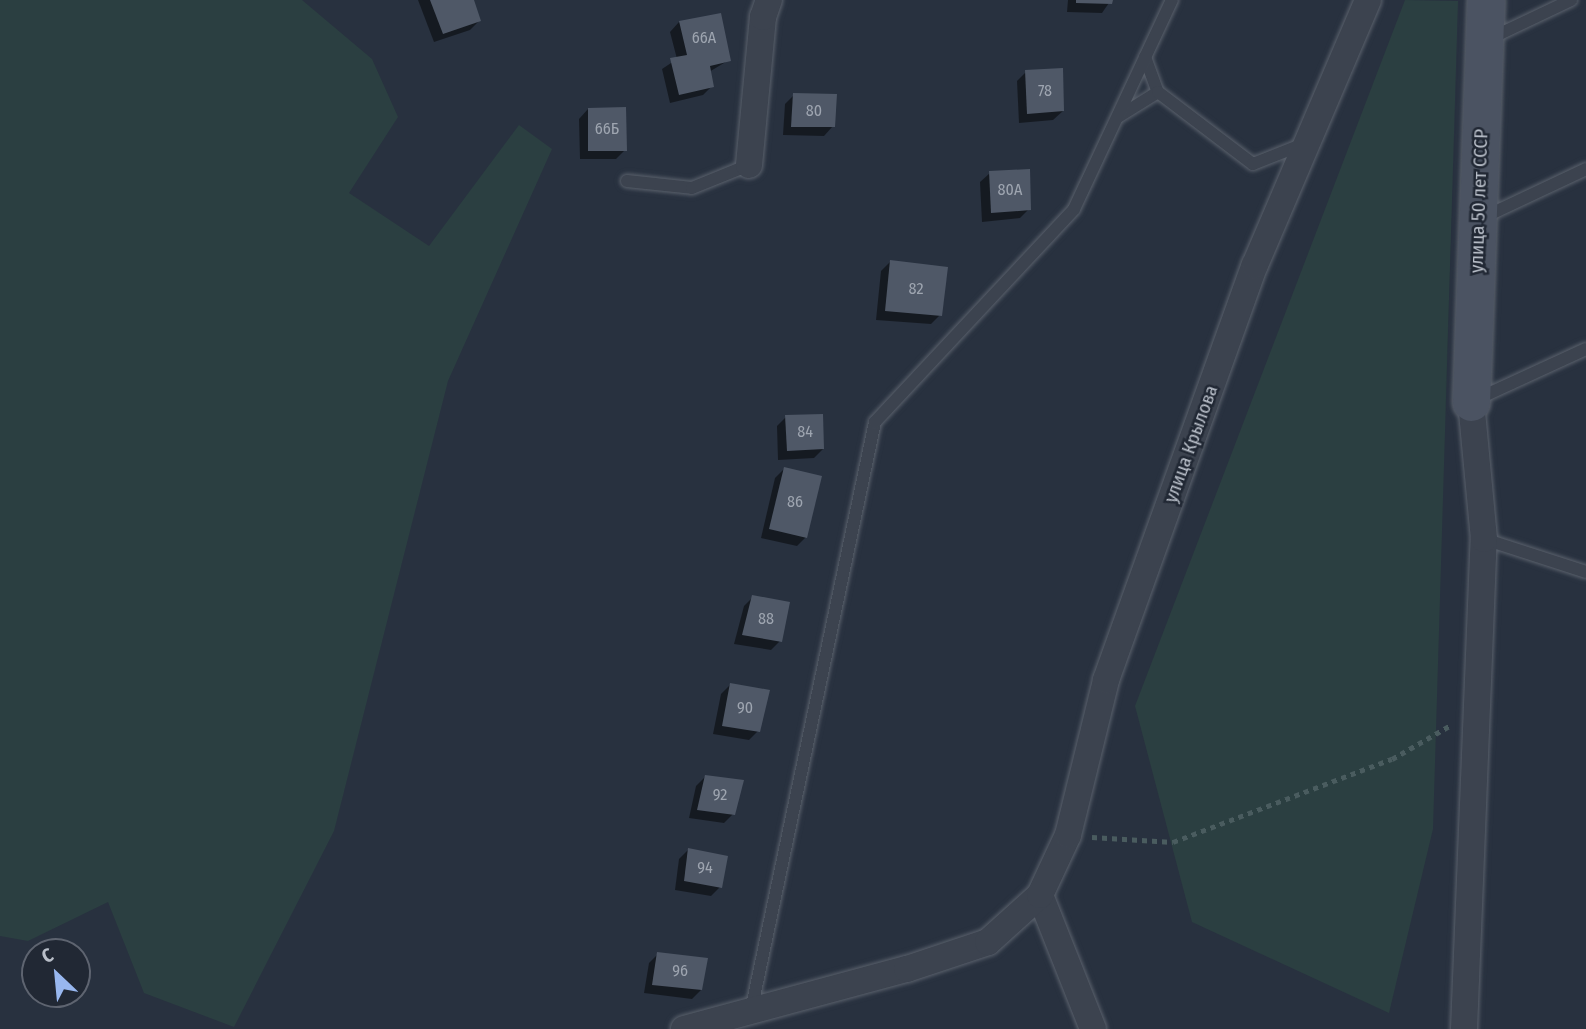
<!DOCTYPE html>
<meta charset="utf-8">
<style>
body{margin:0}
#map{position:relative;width:1586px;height:1029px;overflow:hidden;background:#28313f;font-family:"Fira Sans Condensed",sans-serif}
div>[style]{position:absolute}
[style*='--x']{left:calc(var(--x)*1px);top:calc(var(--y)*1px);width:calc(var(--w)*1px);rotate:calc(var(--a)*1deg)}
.green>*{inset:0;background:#2b3f41}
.shadow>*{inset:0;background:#0007}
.building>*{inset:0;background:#4f5867}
.path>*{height:4.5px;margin-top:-2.25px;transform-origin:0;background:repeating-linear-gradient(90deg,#4a5c5f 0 5px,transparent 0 10px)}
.roads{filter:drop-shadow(0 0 2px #5a616c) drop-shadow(0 0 2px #5a616c)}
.lane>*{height:12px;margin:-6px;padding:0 6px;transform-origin:6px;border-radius:6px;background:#3c434f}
.street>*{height:26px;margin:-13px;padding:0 13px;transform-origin:13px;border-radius:13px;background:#3c434f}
.secondary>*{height:37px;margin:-18.5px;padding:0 18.5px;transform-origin:18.5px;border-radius:18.5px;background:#4b5362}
span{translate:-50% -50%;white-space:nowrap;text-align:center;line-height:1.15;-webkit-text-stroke:5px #212834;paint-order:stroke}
.number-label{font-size:16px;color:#9ea5b0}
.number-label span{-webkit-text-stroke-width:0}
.street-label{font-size:19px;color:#b9bfc9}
.north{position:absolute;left:21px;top:938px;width:70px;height:70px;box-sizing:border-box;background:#212834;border:2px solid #5e6470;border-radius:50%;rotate:334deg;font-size:19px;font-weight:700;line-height:28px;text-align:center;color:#b9bfc9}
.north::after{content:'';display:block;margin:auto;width:24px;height:32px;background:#98b7ef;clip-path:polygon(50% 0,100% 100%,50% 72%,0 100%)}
</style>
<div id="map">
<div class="green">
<i style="clip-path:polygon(0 0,302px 0,372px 59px,398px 117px,349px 193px,429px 246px,519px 125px,552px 149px,448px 381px,334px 831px,234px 1027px,144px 993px,108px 902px,28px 941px,0 936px)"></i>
<i style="clip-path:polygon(1405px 0,1458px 1px,1433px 829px,1389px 1013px,1192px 922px,1135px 706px)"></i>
</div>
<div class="shadow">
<i style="clip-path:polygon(418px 0,473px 0,479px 21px,470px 30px,434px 42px)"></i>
<i style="clip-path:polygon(1068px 0,1111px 0,1102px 13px,1067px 12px)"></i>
<i style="clip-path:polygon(679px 22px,729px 60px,709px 72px,712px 86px,703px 95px,670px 103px,662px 69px,677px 59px,670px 32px)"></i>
<i style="clip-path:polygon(1026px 72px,1063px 111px,1053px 120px,1019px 123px,1017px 81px)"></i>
<i style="clip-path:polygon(794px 95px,833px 126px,824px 136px,783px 135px,785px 104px)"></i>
<i style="clip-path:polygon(588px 109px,625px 150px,616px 159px,580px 159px,579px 119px)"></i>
<i style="clip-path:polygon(990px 173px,1029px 209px,1020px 218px,982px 222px,980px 182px)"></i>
<i style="clip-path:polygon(890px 262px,940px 315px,931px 324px,876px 320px,881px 271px)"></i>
<i style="clip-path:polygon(786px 417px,823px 449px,814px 458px,778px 460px,777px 426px)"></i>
<i style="clip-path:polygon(784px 469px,806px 537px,797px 546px,761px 538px,775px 478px)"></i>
<i style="clip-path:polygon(753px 597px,780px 641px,771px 650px,734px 644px,744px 606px)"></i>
<i style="clip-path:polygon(730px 685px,758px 731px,749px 740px,713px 734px,721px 694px)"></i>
<i style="clip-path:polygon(705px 777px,733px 814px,724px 823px,689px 818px,696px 786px)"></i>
<i style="clip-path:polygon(688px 850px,720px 887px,711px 896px,675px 890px,679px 859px)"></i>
<i style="clip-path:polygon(658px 954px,701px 990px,692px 999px,644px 993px,649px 963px)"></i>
</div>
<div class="building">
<i style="clip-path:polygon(430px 0,474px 0,481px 21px,443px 34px)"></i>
<i style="clip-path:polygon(1076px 0,1113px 0,1112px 4px,1076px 3px)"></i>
<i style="clip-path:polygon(721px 13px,731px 61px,710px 66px,714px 87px,679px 95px,670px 58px,687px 55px,679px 21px)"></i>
<i style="clip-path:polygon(1063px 68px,1064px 111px,1027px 114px,1025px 70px)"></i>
<i style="clip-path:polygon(793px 93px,837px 94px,835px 127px,791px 127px)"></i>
<i style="clip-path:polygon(626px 107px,627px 151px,588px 151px,588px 108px)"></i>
<i style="clip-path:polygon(1030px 169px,1031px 210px,991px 213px,989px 171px)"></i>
<i style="clip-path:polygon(890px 260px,948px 267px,942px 316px,885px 311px)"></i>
<i style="clip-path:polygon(823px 414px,824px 449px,787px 451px,785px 415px)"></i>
<i style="clip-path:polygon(784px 467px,822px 476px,807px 538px,769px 529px)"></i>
<i style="clip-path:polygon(752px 595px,790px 602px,782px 642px,742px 635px)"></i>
<i style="clip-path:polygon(730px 683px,770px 690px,760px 732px,722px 726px)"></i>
<i style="clip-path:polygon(705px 775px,744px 780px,735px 815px,697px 810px)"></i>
<i style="clip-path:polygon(688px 848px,728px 856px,722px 888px,684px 881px)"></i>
<i style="clip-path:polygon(657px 952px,708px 958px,702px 990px,652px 985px)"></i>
</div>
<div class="path">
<i style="--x:1092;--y:837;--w:81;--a:3.5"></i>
<i style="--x:1173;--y:842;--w:234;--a:-20.8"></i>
<i style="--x:1392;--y:759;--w:68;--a:-30"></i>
</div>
<div class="roads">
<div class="lane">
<i style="--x:1489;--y:39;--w:91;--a:-25.4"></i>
<i style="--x:1145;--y:57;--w:37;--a:70"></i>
<i style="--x:1118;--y:117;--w:47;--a:-32"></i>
<i style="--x:1158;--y:92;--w:119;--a:37.2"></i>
<i style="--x:1253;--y:164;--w:57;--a:-21.6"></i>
<i style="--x:627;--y:181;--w:65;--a:6.1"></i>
<i style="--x:692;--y:188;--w:61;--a:-22"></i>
<i style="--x:1482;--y:218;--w:115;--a:-25.2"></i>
<i style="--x:1475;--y:400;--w:122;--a:-24.7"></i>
<i style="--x:1484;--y:539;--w:107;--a:17.9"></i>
<i style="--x:751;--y:1011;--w:602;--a:-78.11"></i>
<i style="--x:875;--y:422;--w:291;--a:-46.9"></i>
<i style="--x:1074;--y:209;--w:231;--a:-64.9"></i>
</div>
<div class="street">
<i style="--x:749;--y:165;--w:149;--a:-84.6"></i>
<i style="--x:763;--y:17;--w:18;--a:-71"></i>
<i style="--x:1040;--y:895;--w:144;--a:68.4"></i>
<i style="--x:684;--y:1029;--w:231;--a:-15.1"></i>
<i style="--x:907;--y:969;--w:85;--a:-18.4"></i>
<i style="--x:988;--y:942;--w:70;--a:-42.1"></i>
<i style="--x:1040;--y:895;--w:66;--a:-65"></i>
<i style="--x:1068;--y:835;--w:160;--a:-76.2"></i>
<i style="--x:1106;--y:680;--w:441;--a:-70.3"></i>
<i style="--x:1255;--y:265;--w:288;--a:-66.9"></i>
<i style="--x:1464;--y:1029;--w:490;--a:-87.7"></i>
<i style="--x:1484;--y:539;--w:138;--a:-95.4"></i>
</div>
<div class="secondary">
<i style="--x:1471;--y:402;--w:402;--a:-87.9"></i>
</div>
</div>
<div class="number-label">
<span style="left:704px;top:38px">66А</span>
<span style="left:1045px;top:91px">78</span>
<span style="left:814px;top:111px">80</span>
<span style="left:607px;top:129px">66Б</span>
<span style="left:1010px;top:190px">80А</span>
<span style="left:916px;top:289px">82</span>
<span style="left:805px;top:432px">84</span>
<span style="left:795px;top:502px">86</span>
<span style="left:766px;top:619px">88</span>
<span style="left:745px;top:708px">90</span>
<span style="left:720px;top:795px">92</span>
<span style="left:705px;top:868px">94</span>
<span style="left:680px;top:971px">96</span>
</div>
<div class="street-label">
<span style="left:1479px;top:201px;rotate:-88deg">улица 50 лет СССР</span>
<span style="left:1191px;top:444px;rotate:-70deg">улица Крылова</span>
</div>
<div class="north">С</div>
</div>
